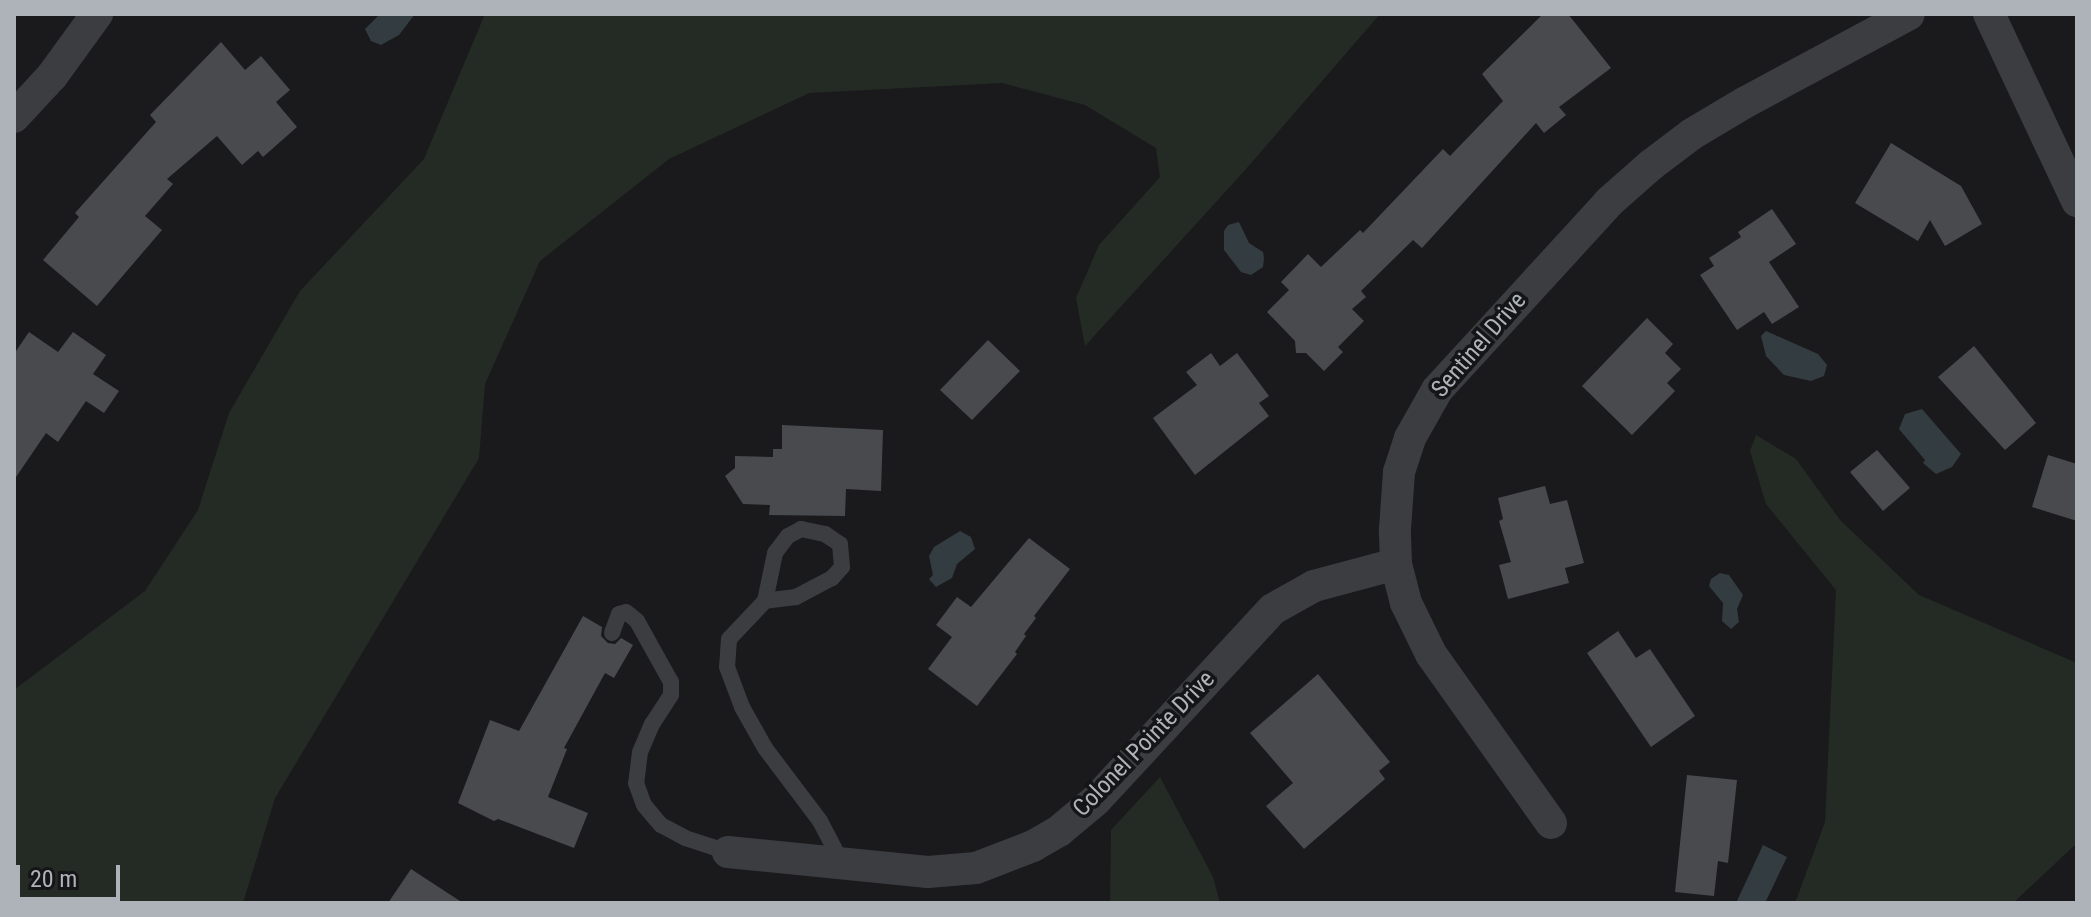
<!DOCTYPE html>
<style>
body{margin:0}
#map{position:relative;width:2091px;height:917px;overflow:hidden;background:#1a1a1c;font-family:"Roboto Condensed",sans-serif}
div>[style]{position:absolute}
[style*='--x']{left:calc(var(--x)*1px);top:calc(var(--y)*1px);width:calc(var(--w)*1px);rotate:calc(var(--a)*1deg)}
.green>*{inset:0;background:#242b24}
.water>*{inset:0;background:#333c40}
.building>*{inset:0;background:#494a4e}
.service>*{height:16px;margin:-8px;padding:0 8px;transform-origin:8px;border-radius:8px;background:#3b3d40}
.minor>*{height:32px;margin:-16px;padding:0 16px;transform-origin:16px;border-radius:16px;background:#3b3d40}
span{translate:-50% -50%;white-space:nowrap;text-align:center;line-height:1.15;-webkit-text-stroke:7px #151517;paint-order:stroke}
.street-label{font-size:24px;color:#aeb3ba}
.frame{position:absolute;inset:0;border:16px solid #aeb3ba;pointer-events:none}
.scale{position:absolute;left:16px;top:865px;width:104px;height:36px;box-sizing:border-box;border:4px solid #aeb3ba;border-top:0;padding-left:10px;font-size:24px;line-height:28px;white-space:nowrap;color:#aeb3ba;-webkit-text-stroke:6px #151517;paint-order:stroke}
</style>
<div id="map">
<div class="green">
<i style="clip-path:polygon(485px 14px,1380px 14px,1246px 169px,1085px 346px,1076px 298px,1099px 245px,1160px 177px,1156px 148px,1085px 105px,1002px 83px,809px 93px,669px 159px,540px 261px,485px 384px,479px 458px,275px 798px,243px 903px,14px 903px,14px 690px,145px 591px,198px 510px,229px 413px,300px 291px,424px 159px)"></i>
<i style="clip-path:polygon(1756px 435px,1796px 459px,1840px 520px,1919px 595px,2077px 663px,2077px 843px,2013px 903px,1795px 903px,1825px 822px,1836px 590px,1766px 504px,1750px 451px)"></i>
<i style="clip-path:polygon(1160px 777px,1213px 877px,1220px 903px,1110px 903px,1111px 830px)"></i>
</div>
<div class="water">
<i style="clip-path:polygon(380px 14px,415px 14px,399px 35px,381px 45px,371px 41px,365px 29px)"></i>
<i style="clip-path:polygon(1239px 222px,1249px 243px,1263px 252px,1264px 258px,1263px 267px,1251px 275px,1241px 272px,1224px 250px,1224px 231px,1228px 225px)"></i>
<i style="clip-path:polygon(1766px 331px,1818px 354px,1827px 365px,1824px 376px,1811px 381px,1784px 375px,1766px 356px,1761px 336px)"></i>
<i style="clip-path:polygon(1922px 409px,1961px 454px,1952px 467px,1936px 474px,1923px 463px,1925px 460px,1899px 429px,1905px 414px)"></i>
<i style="clip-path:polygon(960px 531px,971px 537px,975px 549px,957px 564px,952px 578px,936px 587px,929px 579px,933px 575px,929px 556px,934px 547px)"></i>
<i style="clip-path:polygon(1720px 573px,1729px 575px,1743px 595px,1737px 609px,1739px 622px,1731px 629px,1722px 621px,1723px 603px,1709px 586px,1711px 579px)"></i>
<i style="clip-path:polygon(1763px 845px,1787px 857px,1765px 903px,1736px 903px)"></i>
</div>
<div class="building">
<i style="clip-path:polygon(1543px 14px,1568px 14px,1611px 68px,1559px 107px,1566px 115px,1544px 133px,1536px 123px,1422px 248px,1413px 240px,1361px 291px,1366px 297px,1352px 309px,1364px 321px,1338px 347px,1343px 352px,1324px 371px,1306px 353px,1296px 353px,1295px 341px,1267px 312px,1289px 290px,1281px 282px,1308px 254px,1321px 267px,1360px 230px,1363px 233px,1443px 149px,1450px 156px,1503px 101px,1482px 74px)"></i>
<i style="clip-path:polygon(221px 42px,245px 70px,261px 56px,290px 90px,276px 102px,297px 127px,263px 157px,258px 151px,242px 165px,217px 136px,167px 179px,173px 184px,145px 216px,162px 230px,97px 306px,43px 260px,79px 217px,75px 213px,156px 122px,150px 115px)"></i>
<i style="clip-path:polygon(1891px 143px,1961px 186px,1982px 224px,1945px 246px,1930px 220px,1918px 241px,1855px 203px)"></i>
<i style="clip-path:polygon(1772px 209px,1796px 244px,1769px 262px,1799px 307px,1772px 324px,1764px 312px,1737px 330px,1700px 275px,1714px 266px,1709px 258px,1741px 237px,1738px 232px)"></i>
<i style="clip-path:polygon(1647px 318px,1673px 344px,1665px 353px,1681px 369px,1667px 383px,1675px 391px,1632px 435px,1582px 386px)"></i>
<i style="clip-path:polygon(29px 332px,58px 352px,73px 332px,106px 355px,93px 374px,119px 391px,104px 413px,86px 401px,58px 442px,46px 433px,14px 480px,14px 354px)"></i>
<i style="clip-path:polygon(988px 340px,1020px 371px,972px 420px,940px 390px)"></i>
<i style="clip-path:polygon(1974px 346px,2036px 423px,2005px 450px,1938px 377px)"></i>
<i style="clip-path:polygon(1211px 353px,1220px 366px,1237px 353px,1269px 396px,1259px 403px,1269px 416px,1195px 475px,1153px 418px,1197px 385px,1186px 372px)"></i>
<i style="clip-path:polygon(782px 425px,883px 430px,881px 491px,846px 489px,845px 516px,769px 515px,770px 505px,743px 504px,725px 476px,735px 468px,735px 456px,773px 457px,773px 449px,782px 449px)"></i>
<i style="clip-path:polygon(1877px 450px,1910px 488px,1883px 511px,1850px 472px)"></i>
<i style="clip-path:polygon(2048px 455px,2077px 464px,2077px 521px,2032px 507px)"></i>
<i style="clip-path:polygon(1545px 486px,1550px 504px,1567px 500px,1584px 563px,1565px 568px,1569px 583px,1508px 599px,1499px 565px,1511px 562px,1499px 521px,1503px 519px,1498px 498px)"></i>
<i style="clip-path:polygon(1029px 538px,1070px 569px,1034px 616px,1036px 618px,1024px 634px,1026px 636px,1015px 652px,1017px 654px,977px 706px,928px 669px,952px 637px,936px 625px,957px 597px,971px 607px)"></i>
<i style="clip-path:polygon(583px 616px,602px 627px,601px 636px,608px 643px,615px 644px,621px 638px,633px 645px,614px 678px,605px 673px,564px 748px,567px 749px,548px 797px,588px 813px,574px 848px,498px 819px,494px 821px,458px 803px,490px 720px,519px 731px)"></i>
<i style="clip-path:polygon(1618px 631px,1636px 658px,1650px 649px,1695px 716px,1651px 747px,1587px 653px)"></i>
<i style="clip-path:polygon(1318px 674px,1390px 762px,1379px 771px,1385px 779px,1304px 849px,1266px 806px,1293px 783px,1250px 733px)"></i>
<i style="clip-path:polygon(1687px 775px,1737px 780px,1728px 863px,1718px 861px,1714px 896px,1675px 892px)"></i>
<i style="clip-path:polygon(411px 869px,463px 903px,388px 903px)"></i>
</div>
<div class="service">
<i style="--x:765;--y:601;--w:49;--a:-78.2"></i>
<i style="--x:775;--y:553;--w:21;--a:-53"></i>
<i style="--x:788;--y:536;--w:15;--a:-28"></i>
<i style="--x:801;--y:529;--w:25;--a:12"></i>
<i style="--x:825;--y:534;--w:18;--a:34"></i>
<i style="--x:840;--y:544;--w:23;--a:85"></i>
<i style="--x:842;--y:567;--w:15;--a:132"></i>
<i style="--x:832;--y:578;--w:41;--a:152.2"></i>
<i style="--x:796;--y:597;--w:31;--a:173"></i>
<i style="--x:765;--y:601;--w:52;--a:133.5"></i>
<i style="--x:729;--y:639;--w:28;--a:94"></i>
<i style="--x:727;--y:667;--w:43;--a:69.4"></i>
<i style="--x:742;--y:707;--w:47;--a:60.7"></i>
<i style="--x:765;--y:748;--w:91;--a:53"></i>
<i style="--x:820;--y:821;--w:47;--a:62.4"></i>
<i style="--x:612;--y:633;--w:20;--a:-70"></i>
<i style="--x:619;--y:614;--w:7;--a:-16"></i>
<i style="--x:626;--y:612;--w:14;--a:39"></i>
<i style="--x:637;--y:621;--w:70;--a:60.9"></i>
<i style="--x:671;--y:682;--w:13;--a:90"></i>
<i style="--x:671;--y:695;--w:35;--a:123"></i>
<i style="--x:652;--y:724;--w:30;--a:113"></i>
<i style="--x:640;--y:752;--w:31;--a:97"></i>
<i style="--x:636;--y:783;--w:23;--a:70"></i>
<i style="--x:644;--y:805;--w:26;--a:50"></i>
<i style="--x:661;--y:825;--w:27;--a:28"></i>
<i style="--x:685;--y:838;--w:45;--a:18"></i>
</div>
<div class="minor">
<i style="--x:1989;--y:14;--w:207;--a:64.8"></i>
<i style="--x:14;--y:117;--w:56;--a:-47.2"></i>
<i style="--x:52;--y:76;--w:77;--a:-54"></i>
<i style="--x:1551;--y:823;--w:207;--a:-125.4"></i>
<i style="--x:1431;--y:654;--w:57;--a:-116.1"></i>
<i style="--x:1406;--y:603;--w:40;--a:-104.4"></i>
<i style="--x:1396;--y:564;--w:35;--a:-92"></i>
<i style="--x:1395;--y:529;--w:57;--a:-86"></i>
<i style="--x:1399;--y:472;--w:36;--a:-72"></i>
<i style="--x:1410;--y:438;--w:55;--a:-60.6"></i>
<i style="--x:1437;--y:390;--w:255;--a:-47.5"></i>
<i style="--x:1609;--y:202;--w:56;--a:-41.4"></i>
<i style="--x:1651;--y:165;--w:51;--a:-37.1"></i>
<i style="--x:1692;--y:134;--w:61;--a:-30.8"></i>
<i style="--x:1744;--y:103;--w:187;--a:-28.3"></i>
<i style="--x:728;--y:852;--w:201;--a:5.7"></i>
<i style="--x:928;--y:872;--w:48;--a:-4.8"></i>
<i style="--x:976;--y:868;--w:61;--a:-21.1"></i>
<i style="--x:1033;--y:846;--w:30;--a:-30"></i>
<i style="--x:1059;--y:831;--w:48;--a:-40"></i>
<i style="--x:1096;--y:800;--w:260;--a:-47.2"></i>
<i style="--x:1273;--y:609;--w:47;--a:-29.3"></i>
<i style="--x:1314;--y:586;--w:85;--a:-15"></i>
</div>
<div class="street-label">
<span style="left:1479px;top:345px;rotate:-49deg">Sentinel Drive</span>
<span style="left:1144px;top:744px;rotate:-46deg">Colonel Pointe Drive</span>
</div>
<div class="frame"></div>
<div class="scale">20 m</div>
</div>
